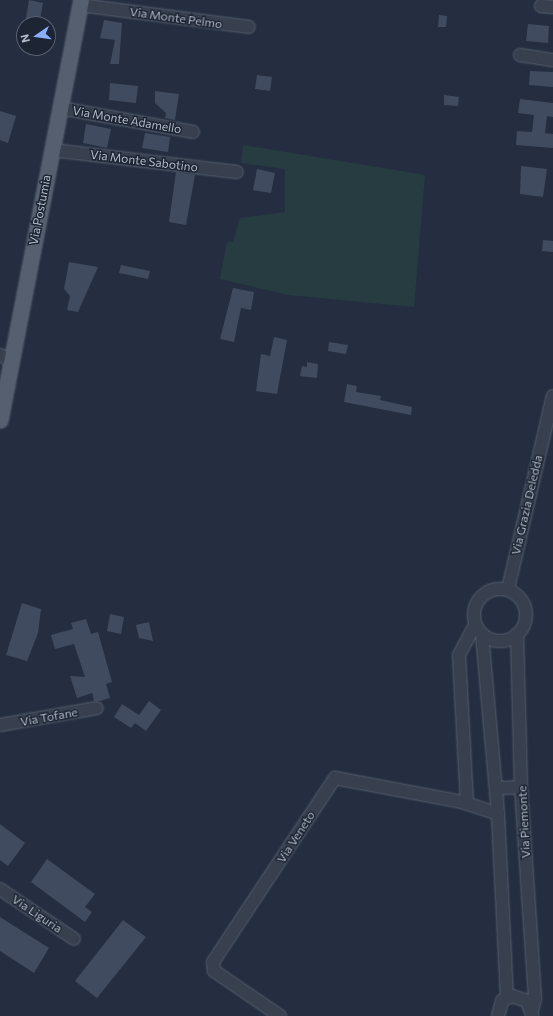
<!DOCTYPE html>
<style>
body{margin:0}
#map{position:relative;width:553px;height:1016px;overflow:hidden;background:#242e40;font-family:Commissioner,sans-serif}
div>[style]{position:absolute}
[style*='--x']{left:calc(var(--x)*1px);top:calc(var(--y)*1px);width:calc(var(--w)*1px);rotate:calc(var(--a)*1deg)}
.green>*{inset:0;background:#263c41}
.building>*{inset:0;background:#404b60}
.roads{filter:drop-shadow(0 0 1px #565e6d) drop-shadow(0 0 1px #565e6d)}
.minor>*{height:12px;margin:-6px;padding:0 6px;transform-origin:6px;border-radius:6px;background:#384050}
.minor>.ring{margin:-6px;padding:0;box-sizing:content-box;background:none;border:12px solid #384050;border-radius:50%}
.major>*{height:15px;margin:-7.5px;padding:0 7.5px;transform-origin:7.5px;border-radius:7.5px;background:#565f70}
span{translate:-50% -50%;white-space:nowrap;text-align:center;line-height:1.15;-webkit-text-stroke:3px #1d2535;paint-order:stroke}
.street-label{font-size:12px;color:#b4bcca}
.north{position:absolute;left:16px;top:16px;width:40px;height:40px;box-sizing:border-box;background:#1d2535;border:1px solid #596171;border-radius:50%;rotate:257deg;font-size:11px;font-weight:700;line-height:16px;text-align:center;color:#b4bcca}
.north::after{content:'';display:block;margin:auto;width:14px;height:18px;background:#88aefc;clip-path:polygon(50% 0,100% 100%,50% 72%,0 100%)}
</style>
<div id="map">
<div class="green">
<i style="clip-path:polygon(243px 145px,425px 175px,414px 307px,289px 295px,220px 279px,227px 241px,233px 242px,240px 218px,285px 212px,285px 169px,241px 163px)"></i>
</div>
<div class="building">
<i style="clip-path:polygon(29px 0,43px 3px,39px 24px,25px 24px)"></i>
<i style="clip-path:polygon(439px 15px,447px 16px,446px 27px,438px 27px)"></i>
<i style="clip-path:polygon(104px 20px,122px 23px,119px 64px,110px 64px,115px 40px,100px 38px)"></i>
<i style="clip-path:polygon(528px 24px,549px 26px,548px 43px,526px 41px)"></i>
<i style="clip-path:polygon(530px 71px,553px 72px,553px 87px,529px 85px)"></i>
<i style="clip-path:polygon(257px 75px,272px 77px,270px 91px,255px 89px)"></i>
<i style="clip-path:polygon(110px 83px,138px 86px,136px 103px,109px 100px)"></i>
<i style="clip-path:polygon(155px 91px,179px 94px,175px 120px,165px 118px,166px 113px,155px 103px)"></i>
<i style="clip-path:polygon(444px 95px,459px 97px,458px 106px,444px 105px)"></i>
<i style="clip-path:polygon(520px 99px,553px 103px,553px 117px,547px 116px,545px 133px,553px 134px,553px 148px,516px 145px,517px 131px,532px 132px,534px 115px,518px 113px)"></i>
<i style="clip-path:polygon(0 111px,16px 116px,8px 143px,0 140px)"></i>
<i style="clip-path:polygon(86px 124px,111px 129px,107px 148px,83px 143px)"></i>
<i style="clip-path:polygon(145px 133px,170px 137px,168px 152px,142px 148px)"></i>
<i style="clip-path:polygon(521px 166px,547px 169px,543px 197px,520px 194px)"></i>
<i style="clip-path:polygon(257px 169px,275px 173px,271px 193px,253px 190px)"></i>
<i style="clip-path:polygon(176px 172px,195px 175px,186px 225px,169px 222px)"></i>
<i style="clip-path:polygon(543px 240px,553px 241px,553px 252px,542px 251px)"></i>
<i style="clip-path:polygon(69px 262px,98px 267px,78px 312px,67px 310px,70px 296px,64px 289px)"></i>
<i style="clip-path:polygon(121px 265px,150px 271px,148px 279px,119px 273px)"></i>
<i style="clip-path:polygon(233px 288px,254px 292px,251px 310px,241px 308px,234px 342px,220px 339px)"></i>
<i style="clip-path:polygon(274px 337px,287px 340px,277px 394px,256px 391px,261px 354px,270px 356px)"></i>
<i style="clip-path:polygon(329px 342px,348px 345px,346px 354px,328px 351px)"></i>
<i style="clip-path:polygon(307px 362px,318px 364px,317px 378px,300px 376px,302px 366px,307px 367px)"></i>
<i style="clip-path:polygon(347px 384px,357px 386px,356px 392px,381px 396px,380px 400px,412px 407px,411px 415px,344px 402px)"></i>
<i style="clip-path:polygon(22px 603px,41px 609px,38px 633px,27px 661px,6px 655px)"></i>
<i style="clip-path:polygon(110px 614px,124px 617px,121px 634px,107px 631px)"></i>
<i style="clip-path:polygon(86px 619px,91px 634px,98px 632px,112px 682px,106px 684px,110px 698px,100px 701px,94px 701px,92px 693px,77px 698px,70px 676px,85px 677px,74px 644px,55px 649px,51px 635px,73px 629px,71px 623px)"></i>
<i style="clip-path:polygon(149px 622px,153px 641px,139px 638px,136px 625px)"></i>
<i style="clip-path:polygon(149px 701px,161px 710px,146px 731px,135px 723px,131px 728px,114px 717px,122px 704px,139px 715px)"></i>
<i style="clip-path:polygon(0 824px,25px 843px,8px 866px,0 860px)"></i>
<i style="clip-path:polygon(47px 859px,95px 894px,85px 907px,92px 912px,85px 922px,31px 882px)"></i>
<i style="clip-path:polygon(0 917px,49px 948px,34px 973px,0 951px)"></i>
<i style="clip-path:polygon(123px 920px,146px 937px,97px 998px,75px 981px)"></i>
</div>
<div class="roads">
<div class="minor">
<i style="--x:80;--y:5;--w:170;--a:7.4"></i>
<i style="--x:541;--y:6;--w:12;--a:5"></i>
<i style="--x:520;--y:55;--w:33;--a:9"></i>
<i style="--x:60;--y:108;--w:135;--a:10.2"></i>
<i style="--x:52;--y:150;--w:186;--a:6.8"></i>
<i style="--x:0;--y:355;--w:13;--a:27"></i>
<i class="ring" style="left:474px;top:589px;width:40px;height:40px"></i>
<i style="--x:508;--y:589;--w:198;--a:-76.9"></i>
<i style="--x:482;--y:634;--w:181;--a:84.9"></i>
<i style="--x:498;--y:814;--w:184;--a:87.2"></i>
<i style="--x:517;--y:634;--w:153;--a:88.5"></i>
<i style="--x:521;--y:787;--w:212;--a:86.2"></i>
<i style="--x:535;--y:999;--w:11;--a:105"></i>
<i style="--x:0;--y:725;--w:98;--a:-9.9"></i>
<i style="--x:497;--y:788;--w:24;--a:-2"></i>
<i style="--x:467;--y:803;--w:148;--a:-93.1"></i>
<i style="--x:459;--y:655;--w:34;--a:-62"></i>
<i style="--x:0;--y:889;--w:89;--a:34"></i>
<i style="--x:280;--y:1016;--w:80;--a:-145.7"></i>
<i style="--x:214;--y:971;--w:9;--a:-96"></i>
<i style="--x:213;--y:962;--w:221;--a:-56.5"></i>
<i style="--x:335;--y:778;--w:129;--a:10.7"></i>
<i style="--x:462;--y:802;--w:38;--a:18"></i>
<i style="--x:498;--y:1016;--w:16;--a:-75"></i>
<i style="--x:502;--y:1001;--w:11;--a:-27"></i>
<i style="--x:512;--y:996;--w:16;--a:18"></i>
<i style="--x:527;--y:1001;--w:15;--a:70"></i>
</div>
<div class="major">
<i style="--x:0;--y:420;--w:428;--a:-79.1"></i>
</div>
</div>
<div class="street-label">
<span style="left:176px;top:18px;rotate:8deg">Via Monte Pelmo</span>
<span style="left:127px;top:120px;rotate:10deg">Via Monte Adamello</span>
<span style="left:144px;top:161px;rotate:7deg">Via Monte Sabotino</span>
<span style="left:40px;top:210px;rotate:-79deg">Via Postumia</span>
<span style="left:527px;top:505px;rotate:-77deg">Via Grazia Deledda</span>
<span style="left:49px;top:717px;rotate:-10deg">Via Tofane</span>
<span style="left:524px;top:822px;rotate:-93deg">Via Piemonte</span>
<span style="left:296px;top:837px;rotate:-57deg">Via Veneto</span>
<span style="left:37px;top:914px;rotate:34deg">Via Liguria</span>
</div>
<div class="north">N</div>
</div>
